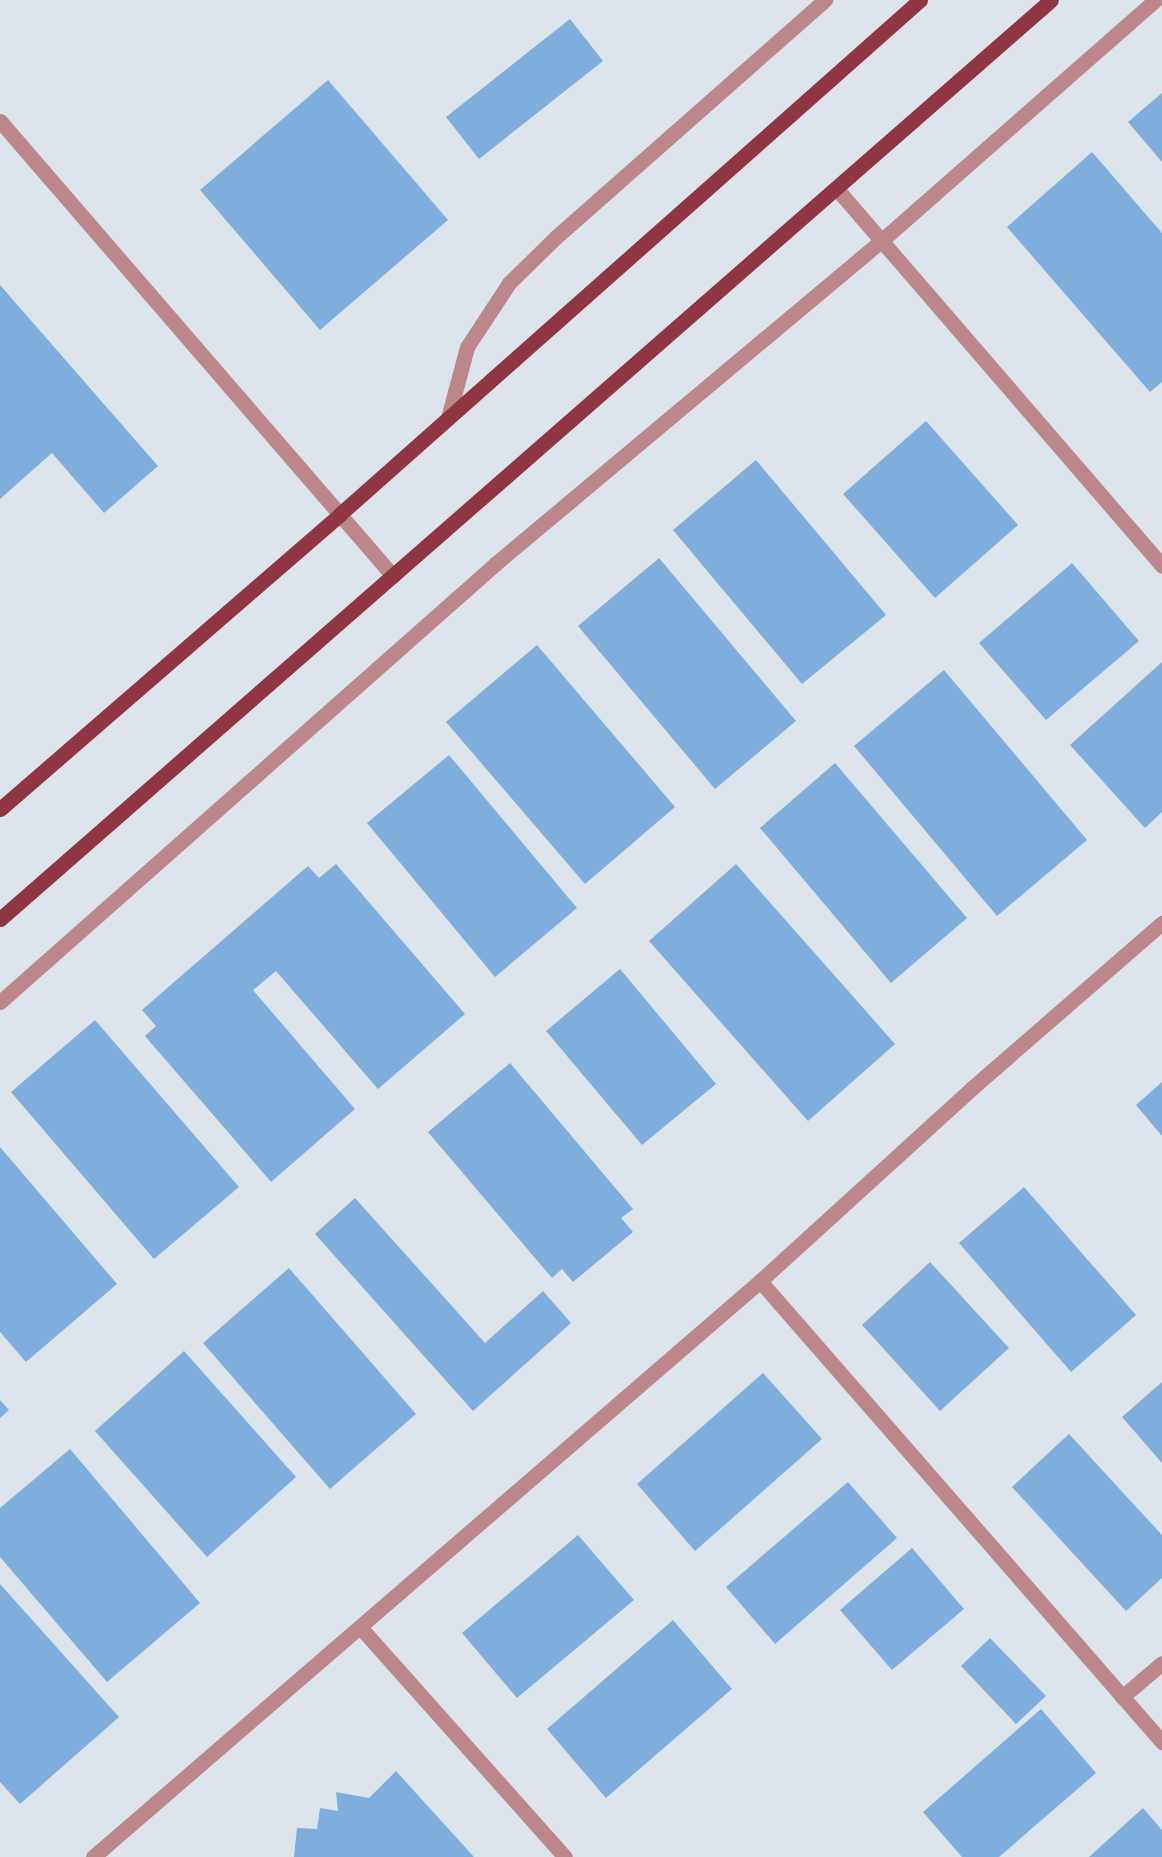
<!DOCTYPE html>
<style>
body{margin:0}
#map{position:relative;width:1162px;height:1857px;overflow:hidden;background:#dde4eb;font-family:Commissioner,sans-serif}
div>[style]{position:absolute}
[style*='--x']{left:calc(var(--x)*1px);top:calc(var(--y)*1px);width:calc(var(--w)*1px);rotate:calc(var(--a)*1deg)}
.building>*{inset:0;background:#7faedc}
.minor>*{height:15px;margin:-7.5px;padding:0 7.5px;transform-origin:7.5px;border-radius:7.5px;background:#bc878a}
.major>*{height:15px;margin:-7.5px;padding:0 7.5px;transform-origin:7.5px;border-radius:7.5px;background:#903642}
span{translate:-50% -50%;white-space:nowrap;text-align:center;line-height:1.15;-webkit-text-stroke:6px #eaf1f8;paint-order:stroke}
</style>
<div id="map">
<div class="building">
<i style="clip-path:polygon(570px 19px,603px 61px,479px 159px,446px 117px)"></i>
<i style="clip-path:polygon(328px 80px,448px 220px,320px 330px,200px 190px)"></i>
<i style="clip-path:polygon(1162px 93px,1162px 162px,1128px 122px)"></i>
<i style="clip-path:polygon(1092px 152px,1162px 233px,1162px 382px,1150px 392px,1007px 227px)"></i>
<i style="clip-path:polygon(0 285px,158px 466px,104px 513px,52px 453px,0 499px)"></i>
<i style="clip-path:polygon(926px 421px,1018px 525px,935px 598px,843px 494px)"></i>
<i style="clip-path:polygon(756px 460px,886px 615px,802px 684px,673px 530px)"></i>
<i style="clip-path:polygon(659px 558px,796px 721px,715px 789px,578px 626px)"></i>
<i style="clip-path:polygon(1072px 563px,1139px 641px,1046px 720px,979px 643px)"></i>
<i style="clip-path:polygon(537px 645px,675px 807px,585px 884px,446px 722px)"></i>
<i style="clip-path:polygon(1162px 662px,1162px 812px,1145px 828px,1070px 745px)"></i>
<i style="clip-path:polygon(944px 670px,1087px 840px,997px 916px,854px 746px)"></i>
<i style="clip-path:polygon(449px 755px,577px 908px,495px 977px,367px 823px)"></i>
<i style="clip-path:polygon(835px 763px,967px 918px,891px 983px,760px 828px)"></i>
<i style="clip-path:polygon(336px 864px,465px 1014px,378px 1089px,276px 971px,253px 990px,355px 1109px,271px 1182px,145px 1036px,156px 1026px,142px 1010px,308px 866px,319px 878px)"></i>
<i style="clip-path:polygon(736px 864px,895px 1044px,808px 1121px,649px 941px)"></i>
<i style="clip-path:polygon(620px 969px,716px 1084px,642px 1145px,546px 1031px)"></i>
<i style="clip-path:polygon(95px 1020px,239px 1187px,154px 1259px,11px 1092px)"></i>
<i style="clip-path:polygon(510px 1063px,633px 1209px,621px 1218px,633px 1232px,573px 1282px,562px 1269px,552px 1278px,428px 1132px)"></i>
<i style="clip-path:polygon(1162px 1082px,1162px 1136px,1136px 1105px)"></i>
<i style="clip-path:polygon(0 1147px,117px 1284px,26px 1362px,0 1332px)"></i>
<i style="clip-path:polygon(1024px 1187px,1136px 1315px,1071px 1372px,959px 1243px)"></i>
<i style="clip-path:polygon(355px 1198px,485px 1343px,543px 1291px,571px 1323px,473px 1411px,315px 1234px)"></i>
<i style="clip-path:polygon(930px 1262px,1009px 1348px,940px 1411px,862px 1325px)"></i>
<i style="clip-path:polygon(289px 1268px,416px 1414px,330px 1489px,203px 1343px)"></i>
<i style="clip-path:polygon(184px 1351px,296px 1477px,207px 1557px,95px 1431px)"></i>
<i style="clip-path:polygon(763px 1373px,822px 1439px,695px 1551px,637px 1484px)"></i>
<i style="clip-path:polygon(1162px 1382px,1162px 1463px,1122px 1417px)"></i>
<i style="clip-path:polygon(0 1400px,9px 1410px,0 1418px)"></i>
<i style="clip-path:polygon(1069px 1434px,1162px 1535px,1162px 1578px,1126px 1611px,1012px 1487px)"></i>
<i style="clip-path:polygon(70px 1449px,200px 1603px,107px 1682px,0 1557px,0 1508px)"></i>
<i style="clip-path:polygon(848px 1482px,897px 1538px,775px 1644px,726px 1587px)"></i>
<i style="clip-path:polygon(578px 1535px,634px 1600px,517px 1698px,462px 1633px)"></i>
<i style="clip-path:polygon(912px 1548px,964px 1609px,892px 1670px,840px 1610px)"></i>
<i style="clip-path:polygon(0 1584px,119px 1717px,20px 1804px,0 1782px)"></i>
<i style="clip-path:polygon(673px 1620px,732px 1689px,606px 1798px,547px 1729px)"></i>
<i style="clip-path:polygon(990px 1638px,1046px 1696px,1016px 1724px,961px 1666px)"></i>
<i style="clip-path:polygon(1041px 1709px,1096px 1773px,999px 1857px,962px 1857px,923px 1812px)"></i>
<i style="clip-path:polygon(396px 1771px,474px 1857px,294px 1857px,297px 1828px,317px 1829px,320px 1808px,338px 1811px,336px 1792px,369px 1798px)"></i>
<i style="clip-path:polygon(1143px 1808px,1162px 1830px,1162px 1857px,1089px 1857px)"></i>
</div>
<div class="minor">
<i style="--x:0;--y:121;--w:601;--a:49.18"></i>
<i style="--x:836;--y:188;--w:499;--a:49.2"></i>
<i style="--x:448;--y:418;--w:73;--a:-75"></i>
<i style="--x:467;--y:347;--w:77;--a:-56.7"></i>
<i style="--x:509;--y:283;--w:66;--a:-44.4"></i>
<i style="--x:556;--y:237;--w:359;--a:-41.4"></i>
<i style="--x:0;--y:1002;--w:661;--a:-41.5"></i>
<i style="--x:495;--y:564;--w:503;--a:-39.92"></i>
<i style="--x:881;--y:241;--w:365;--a:-41.3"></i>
<i style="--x:760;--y:1281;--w:612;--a:48.91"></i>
<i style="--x:360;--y:1627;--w:308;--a:48.3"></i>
<i style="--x:1122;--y:1697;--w:52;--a:-40.4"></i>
<i style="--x:93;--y:1857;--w:881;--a:-40.81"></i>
<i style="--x:760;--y:1281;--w:287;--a:-42.3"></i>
<i style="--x:972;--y:1088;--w:252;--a:-41"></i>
</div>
<div class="major">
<i style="--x:0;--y:809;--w:450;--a:-40.9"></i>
<i style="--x:340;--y:514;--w:775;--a:-41.55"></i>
<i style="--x:0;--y:919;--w:1396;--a:-41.17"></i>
</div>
</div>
